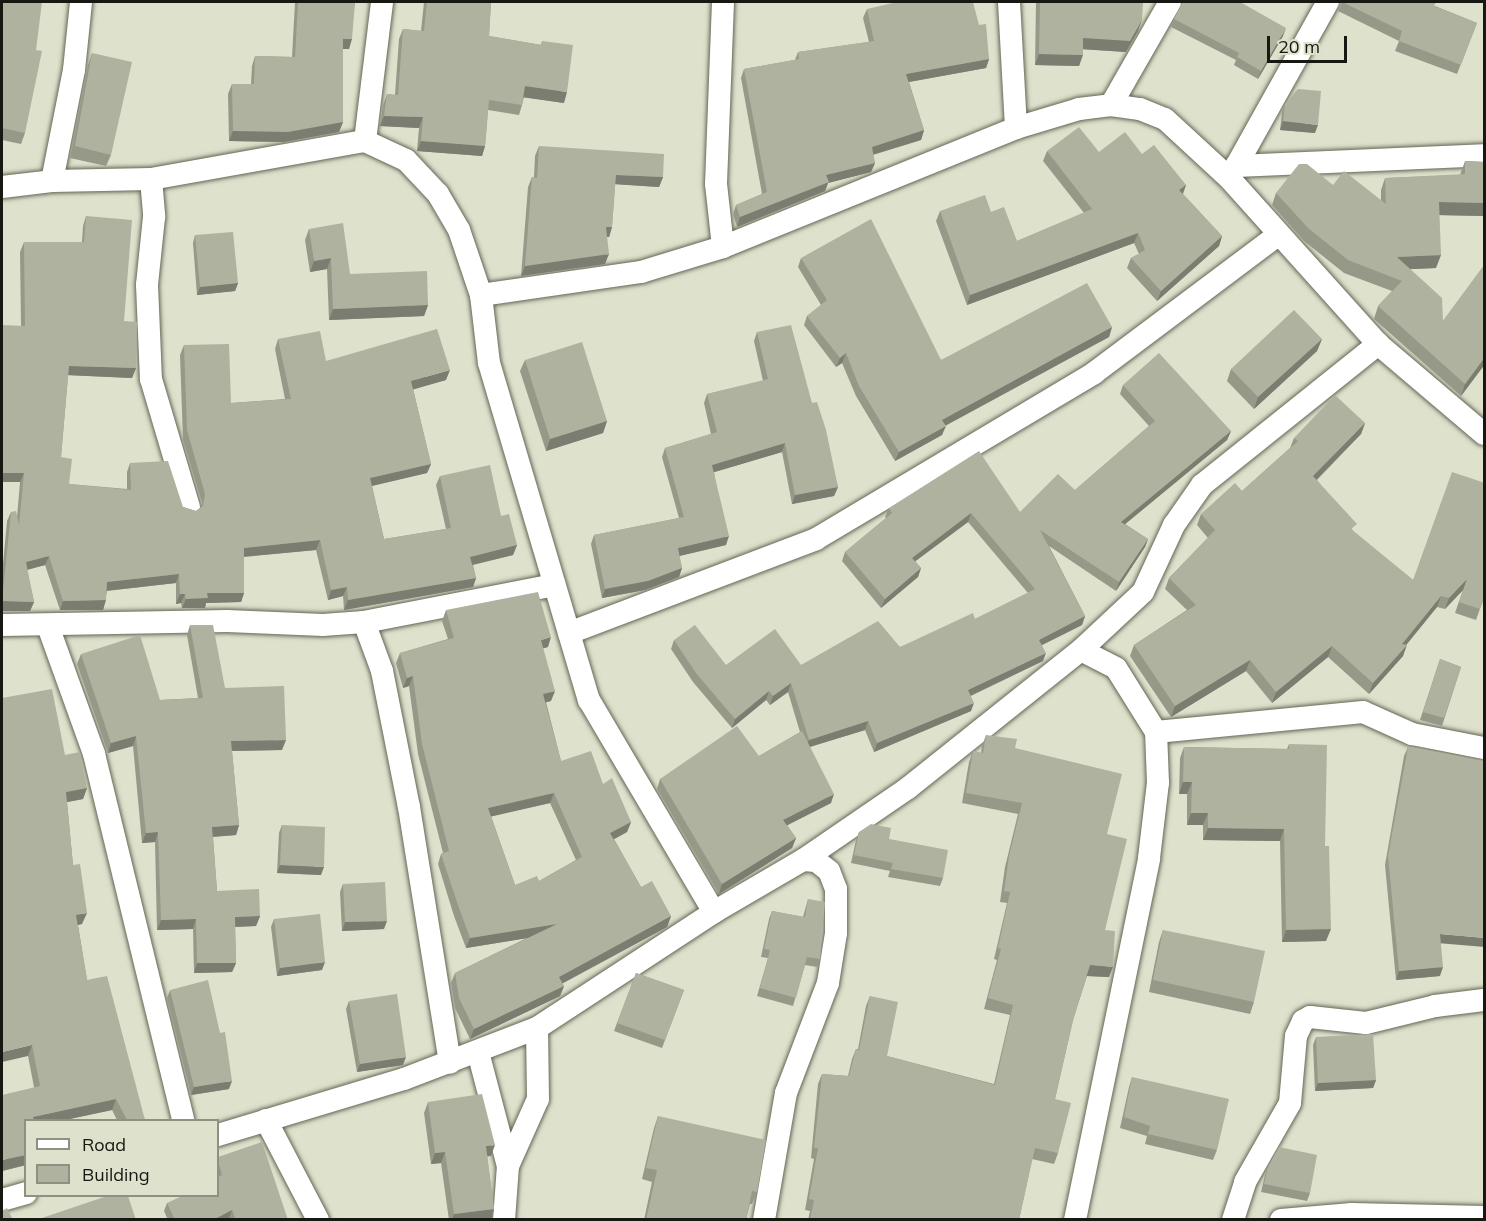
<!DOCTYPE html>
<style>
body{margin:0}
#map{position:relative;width:1486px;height:1221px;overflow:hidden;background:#dee1cc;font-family:Mulish,sans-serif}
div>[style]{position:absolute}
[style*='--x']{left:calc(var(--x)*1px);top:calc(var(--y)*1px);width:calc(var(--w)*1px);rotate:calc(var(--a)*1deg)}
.roads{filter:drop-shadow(0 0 2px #636654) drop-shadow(0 0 2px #636654)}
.street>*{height:22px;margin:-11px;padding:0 11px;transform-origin:11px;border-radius:11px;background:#fff}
.wall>*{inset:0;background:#969988}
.shaded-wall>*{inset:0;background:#7a7d6f}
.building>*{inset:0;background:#afb29e}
span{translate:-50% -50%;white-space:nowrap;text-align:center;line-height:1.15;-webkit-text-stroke:4.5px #dee1cc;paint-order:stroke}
.frame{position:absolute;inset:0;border:3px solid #171811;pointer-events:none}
.legend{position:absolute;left:24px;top:1119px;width:195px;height:78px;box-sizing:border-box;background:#dee1cc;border:2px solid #8e9181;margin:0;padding:8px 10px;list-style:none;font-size:18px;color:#171811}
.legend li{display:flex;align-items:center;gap:12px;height:30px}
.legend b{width:30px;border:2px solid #8e9181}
.scale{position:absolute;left:1267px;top:36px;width:80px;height:27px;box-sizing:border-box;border:3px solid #171811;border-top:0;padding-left:8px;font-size:18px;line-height:21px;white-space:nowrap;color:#171811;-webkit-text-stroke:4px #dee1cc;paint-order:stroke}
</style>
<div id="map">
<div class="roads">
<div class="street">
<i style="--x:1009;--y:2;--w:126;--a:86.8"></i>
<i style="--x:1111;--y:105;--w:119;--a:-60.2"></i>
<i style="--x:365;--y:141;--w:140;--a:-83"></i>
<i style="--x:1236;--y:166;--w:248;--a:-2.5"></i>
<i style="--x:1230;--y:177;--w:201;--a:-60.8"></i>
<i style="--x:151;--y:179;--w:38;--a:85"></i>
<i style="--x:154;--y:217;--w:68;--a:95.9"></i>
<i style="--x:147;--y:285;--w:94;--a:87.6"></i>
<i style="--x:151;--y:379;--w:134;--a:73.5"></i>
<i style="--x:52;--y:181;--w:113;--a:-78.8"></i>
<i style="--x:74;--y:70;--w:68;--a:-84.1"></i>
<i style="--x:2;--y:187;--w:50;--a:-6.8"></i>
<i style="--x:52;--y:181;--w:99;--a:-1.2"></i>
<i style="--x:151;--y:179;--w:217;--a:-10.1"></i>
<i style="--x:365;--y:141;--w:45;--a:24.9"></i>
<i style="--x:406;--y:160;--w:47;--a:46.7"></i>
<i style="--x:438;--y:194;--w:42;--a:59.7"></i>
<i style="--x:459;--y:230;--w:69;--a:71.3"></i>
<i style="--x:481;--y:295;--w:68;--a:83.3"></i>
<i style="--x:489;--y:363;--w:352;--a:73.5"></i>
<i style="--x:589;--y:700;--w:246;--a:59.5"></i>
<i style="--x:723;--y:247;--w:63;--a:-96.3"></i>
<i style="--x:716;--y:184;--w:182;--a:-87.8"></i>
<i style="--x:481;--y:295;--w:162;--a:-8.2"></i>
<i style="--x:641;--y:272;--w:86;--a:-17"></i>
<i style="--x:723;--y:247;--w:316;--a:-22.1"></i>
<i style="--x:1016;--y:128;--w:66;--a:-16.8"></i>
<i style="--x:1079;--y:109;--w:32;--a:-7"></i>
<i style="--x:1111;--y:105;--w:29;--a:8"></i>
<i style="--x:1140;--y:109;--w:27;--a:22"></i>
<i style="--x:1165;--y:119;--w:88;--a:42.7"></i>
<i style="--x:1230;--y:179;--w:222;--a:48.1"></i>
<i style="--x:1378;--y:344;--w:139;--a:40.3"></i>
<i style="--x:364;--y:622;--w:52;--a:69.8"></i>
<i style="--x:382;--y:671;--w:139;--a:78.8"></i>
<i style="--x:409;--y:807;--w:259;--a:80.9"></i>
<i style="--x:2;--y:625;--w:225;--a:-1"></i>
<i style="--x:227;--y:621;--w:96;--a:2.4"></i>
<i style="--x:323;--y:625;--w:41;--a:-4.2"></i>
<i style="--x:364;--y:622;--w:194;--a:-11"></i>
<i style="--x:48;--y:626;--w:136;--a:70.2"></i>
<i style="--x:94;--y:754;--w:377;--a:76.3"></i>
<i style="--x:569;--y:633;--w:264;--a:-20.8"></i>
<i style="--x:816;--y:539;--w:324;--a:-30.8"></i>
<i style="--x:1094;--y:373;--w:231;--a:-36.9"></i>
<i style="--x:1156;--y:732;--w:208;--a:-5.5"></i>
<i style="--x:1363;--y:712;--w:54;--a:24.2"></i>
<i style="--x:1412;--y:734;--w:73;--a:11"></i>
<i style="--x:478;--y:1052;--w:118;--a:75.3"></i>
<i style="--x:266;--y:1120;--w:113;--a:62.5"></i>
<i style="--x:218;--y:1135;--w:194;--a:-16.8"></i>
<i style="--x:404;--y:1079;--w:142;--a:-21"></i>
<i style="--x:537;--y:1028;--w:212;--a:-33.2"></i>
<i style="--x:714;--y:912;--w:103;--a:-30.3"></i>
<i style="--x:803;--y:860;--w:127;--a:-34.4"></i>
<i style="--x:908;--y:788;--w:221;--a:-38.6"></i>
<i style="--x:1081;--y:650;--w:85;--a:-43.1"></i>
<i style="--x:1143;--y:592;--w:74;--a:-65.2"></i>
<i style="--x:1174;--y:525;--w:49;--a:-55"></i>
<i style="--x:1202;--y:485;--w:226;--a:-38.7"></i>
<i style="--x:2;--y:1200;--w:25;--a:-16"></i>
<i style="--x:504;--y:1220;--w:54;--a:-85.8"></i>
<i style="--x:508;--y:1166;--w:73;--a:-65.9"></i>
<i style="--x:538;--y:1099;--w:71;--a:-90.8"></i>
<i style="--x:764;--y:1220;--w:129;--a:-80.2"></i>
<i style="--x:786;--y:1093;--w:118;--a:-69.1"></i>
<i style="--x:828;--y:983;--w:51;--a:-80.9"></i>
<i style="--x:836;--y:933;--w:44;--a:-90"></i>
<i style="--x:836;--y:889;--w:19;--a:-111"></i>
<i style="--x:829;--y:871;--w:16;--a:-142"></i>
<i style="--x:816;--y:861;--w:13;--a:-176"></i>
<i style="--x:1075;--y:1220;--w:369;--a:-78.4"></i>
<i style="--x:1149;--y:858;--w:76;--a:-83.2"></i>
<i style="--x:1158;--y:783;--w:51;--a:-92.2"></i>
<i style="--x:1156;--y:732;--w:75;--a:-122"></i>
<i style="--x:1116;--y:668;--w:39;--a:-153"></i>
<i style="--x:1233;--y:1220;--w:40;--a:-72"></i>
<i style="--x:1245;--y:1182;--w:91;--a:-60.3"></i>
<i style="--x:1290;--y:1103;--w:67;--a:-84.9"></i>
<i style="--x:1296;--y:1036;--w:17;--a:-65"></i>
<i style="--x:1303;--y:1021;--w:8;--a:-30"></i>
<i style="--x:1310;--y:1017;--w:56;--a:6.1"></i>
<i style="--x:1366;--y:1023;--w:71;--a:-13.8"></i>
<i style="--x:1435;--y:1006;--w:49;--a:-7"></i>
<i style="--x:1281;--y:1220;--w:71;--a:-4.8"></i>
<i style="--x:1352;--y:1214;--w:132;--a:1.3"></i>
</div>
</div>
<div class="wall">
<i style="clip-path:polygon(2px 2px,25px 133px,21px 144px,2px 140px)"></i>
<i style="clip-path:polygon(295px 2px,355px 2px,349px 49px,343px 49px,343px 122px,339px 132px,284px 142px,229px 141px,228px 94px,232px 84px,251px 84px,252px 66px,255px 56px,292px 57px)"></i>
<i style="clip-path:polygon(424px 2px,491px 2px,489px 36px,541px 45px,542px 41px,564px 103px,524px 97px,522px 105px,519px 115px,488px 110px,485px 146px,482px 156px,417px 151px,419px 128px,380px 126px,383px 105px,387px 94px,395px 95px,399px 39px,403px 29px,421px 31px)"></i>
<i style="clip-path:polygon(1036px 2px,1143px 2px,1138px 31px,1126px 52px,1083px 49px,1079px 66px,1035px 65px)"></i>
<i style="clip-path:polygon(1342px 2px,1435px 6px,1477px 23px,1457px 74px,1395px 51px,1399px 41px,1338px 11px)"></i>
<i style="clip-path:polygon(867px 9px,979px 25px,989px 59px,986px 68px,909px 82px,924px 130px,921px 140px,873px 155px,875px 163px,871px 172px,828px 183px,825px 191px,737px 227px,733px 214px,736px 205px,762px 194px,741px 78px,744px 69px,795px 60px,798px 52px,869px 42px,863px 18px)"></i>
<i style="clip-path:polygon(1174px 19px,1283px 36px,1258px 79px,1234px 65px,1236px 60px,1171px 27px)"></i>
<i style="clip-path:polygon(92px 53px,111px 155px,106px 166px,70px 158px,88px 65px)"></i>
<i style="clip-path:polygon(1285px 104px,1315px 133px,1280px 130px,1282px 112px)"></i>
<i style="clip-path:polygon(539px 146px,663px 177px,659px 187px,615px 184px,612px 227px,609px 237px,607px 237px,605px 264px,521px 276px,528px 187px,532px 177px,534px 177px,535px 156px)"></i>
<i style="clip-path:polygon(1047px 151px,1099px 152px,1142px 154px,1186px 185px,1183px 194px,1222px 236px,1219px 246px,1157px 301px,1127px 268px,1131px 258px,1139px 254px,1134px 243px,967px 305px,936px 221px,940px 211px,1017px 241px,1084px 213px,1043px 161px)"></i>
<i style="clip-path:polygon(1465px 161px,1485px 162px,1485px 216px,1439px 215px,1436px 268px,1410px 269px,1443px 321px,1485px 264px,1485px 364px,1461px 396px,1374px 319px,1378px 306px,1392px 291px,1344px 273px,1304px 241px,1272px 205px,1276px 193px,1333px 185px,1381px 200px,1381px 190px,1385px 178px,1460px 175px)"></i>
<i style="clip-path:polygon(86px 216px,124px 321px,136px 368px,132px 378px,68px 375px,61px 457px,69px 484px,127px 489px,127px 472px,130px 463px,183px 507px,196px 511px,201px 507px,202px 503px,183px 440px,180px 355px,184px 345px,231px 403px,285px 399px,275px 349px,278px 339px,326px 361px,446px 380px,413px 389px,431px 464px,427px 473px,372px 486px,384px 539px,446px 529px,436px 485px,440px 476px,501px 516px,517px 545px,513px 555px,473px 565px,476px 578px,473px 587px,344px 610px,343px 596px,328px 600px,316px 550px,244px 557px,244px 593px,241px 602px,206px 603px,205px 608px,182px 608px,181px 603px,176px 604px,176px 583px,107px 591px,103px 610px,60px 610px,45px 565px,27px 570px,34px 602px,30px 611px,2px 611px,2px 575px,7px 521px,11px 512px,17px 517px,20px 482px,2px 482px,21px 326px,20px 252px,24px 242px,82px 242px,83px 226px)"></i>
<i style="clip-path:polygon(309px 229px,350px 274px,428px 305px,424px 316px,329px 320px,327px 269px,310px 272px,305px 240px)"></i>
<i style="clip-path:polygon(195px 235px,238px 283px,235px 291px,197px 295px,193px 243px)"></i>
<i style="clip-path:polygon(801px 258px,941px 360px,1112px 327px,1109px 337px,945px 426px,942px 435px,895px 461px,856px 396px,842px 363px,836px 367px,804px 325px,807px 316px,821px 305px,798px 267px)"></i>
<i style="clip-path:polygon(757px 332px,812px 403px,838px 487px,834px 496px,792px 504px,782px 452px,714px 472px,726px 545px,679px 556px,682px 568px,679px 577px,645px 590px,602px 598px,591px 544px,594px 535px,679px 518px,662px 457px,665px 448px,711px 434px,704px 403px,707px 394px,763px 381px,754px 341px)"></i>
<i style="clip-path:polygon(1322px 339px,1317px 351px,1254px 409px,1227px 381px,1231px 369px)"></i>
<i style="clip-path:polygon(525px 360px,607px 421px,603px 433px,546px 451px,520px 371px)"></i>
<i style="clip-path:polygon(1123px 385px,1231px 431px,1227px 440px,1125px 524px,1148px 539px,1145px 547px,1116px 591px,1049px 546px,1085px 616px,1082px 625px,1042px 645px,1043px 661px,971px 696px,971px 711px,874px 752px,865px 730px,810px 747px,831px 803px,787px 825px,796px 838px,792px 848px,719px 894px,657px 789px,660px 779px,759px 756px,800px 732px,788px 692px,770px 705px,766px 700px,732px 728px,693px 682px,671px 649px,674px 640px,726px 665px,801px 665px,900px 647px,975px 619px,1028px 593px,968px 522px,915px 561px,921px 568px,918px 577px,881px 608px,842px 561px,845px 552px,886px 518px,885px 517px,889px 508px,1020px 512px,1075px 490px,1149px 426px,1120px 394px)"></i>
<i style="clip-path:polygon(1365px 423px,1361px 434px,1317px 480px,1354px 532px,1413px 580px,1485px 483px,1485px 601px,1483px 600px,1476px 620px,1455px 613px,1463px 590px,1445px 609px,1437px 607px,1406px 645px,1403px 656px,1369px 694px,1328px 657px,1272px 703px,1246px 671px,1171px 717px,1130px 656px,1134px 645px,1187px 610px,1165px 589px,1169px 578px,1208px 538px,1197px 525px,1201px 514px,1242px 491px,1290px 448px,1294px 438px)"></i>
<i style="clip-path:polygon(evenodd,446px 610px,548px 647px,543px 648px,551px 701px,546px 702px,561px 761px,603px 784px,631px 822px,627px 832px,614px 839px,641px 887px,671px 916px,667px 927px,562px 983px,564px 986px,560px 996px,470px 1039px,455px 1008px,451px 983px,455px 973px,527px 938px,466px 948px,454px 916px,438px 864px,441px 854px,443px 853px,418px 754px,409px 686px,403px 688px,396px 663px,400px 653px,448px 639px,442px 621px,446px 610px,550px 803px,576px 860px,539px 881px,515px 885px,491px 816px,550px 803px)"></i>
<i style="clip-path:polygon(190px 625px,225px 688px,282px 750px,232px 751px,239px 825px,236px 835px,213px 837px,217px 891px,260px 916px,256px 926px,235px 927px,236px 963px,232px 972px,194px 973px,193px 929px,157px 930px,155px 842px,142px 843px,133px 746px,108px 753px,77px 664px,81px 654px,160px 700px,198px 698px,187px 635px)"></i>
<i style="clip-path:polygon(1440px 659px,1461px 667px,1442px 726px,1420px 720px)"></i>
<i style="clip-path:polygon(986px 735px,1015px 748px,1107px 834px,1105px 930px,1109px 977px,1087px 976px,1073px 1020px,1055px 1099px,1058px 1153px,1054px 1164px,1032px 1159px,1019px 1220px,808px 1220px,810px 1211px,805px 1210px,814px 1159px,811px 1158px,818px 1084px,822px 1074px,848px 1076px,852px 1059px,856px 1049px,858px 1049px,866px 1006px,870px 996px,887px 1056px,994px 1084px,1010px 1015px,984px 1009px,997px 960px,994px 959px,1007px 903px,1000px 902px,1005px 867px,1018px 814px,962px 803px,969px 762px,973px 751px,981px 753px,982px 746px)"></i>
<i style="clip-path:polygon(1289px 744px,1325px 846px,1326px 941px,1282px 942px,1280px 841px,1203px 840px,1203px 825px,1187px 825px,1187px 794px,1179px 794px,1180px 758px,1184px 747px,1287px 749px)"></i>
<i style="clip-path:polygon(1408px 747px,1441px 943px,1440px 976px,1396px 980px,1385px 865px,1404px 756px)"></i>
<i style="clip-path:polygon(65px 755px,87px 788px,83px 799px,67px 802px,73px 865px,82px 924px,78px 925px,87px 980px,145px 1120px,117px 1120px,112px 1110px,65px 1120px,26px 1120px,26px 1165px,2px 1171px,34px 1087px,28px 1056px)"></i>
<i style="clip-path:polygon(282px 825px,321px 875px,277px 873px,279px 833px)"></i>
<i style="clip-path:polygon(859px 832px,889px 839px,943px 878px,940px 886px,888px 877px,890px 871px,851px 863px,856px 840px)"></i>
<i style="clip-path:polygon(343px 884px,384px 929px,342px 931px,340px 892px)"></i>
<i style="clip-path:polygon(808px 899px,820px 959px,817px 967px,805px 965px,793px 1006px,757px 996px,768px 958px,761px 957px,769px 919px,772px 911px,803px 917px)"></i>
<i style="clip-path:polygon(274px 919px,322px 970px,277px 976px,271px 927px)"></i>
<i style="clip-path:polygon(1163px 930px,1254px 1002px,1250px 1014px,1149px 992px,1159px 942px)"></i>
<i style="clip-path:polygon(636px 973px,684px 990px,662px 1048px,614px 1031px)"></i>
<i style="clip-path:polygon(170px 990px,229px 1089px,191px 1095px,167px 998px)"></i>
<i style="clip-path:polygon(349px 1001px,403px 1065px,357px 1072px,346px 1009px)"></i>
<i style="clip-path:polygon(1316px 1037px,1376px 1080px,1373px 1088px,1315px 1091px,1313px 1045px)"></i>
<i style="clip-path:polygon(1132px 1077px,1217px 1150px,1213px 1160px,1145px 1144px,1147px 1136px,1120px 1128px,1129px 1087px)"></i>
<i style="clip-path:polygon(428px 1102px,491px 1156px,487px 1156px,494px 1209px,491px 1220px,449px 1220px,441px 1163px,431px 1164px,424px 1113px)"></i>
<i style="clip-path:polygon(658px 1116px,757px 1192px,752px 1204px,750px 1204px,746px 1220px,644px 1220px,652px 1182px,642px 1179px,654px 1128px)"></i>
<i style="clip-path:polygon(218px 1157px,288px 1220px,230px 1220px,229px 1218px,226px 1220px,168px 1220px,164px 1211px,167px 1203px,218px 1196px)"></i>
<i style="clip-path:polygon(1268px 1167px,1310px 1193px,1307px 1201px,1261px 1192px,1265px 1175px)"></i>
</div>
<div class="shaded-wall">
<i style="clip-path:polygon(1142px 20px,1138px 31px,1126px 52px,1079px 49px,1083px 38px)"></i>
<i style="clip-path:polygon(1286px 28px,1283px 36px,1258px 79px,1261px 71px)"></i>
<i style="clip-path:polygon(343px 39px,352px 39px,349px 49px,339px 49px)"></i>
<i style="clip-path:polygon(1039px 54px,1083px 55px,1079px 66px,1035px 65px)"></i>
<i style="clip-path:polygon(989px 59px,986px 68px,903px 83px,906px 74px)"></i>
<i style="clip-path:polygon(525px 86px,567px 92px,564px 103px,521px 97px)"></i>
<i style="clip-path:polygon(384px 116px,423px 117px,419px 128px,380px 126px)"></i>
<i style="clip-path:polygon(1283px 121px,1318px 125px,1315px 133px,1280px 130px)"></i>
<i style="clip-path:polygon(343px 122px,339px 132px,284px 142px,229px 141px,233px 131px)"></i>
<i style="clip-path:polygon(924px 130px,921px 140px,868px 156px,872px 147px)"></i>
<i style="clip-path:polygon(421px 141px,485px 146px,482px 156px,417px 151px)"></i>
<i style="clip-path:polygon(875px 163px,871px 172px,828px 183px,825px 191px,737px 227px,740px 217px,826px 175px)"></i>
<i style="clip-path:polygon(616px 175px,663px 177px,659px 187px,612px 184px)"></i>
<i style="clip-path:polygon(1186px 185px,1182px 195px,1179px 190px)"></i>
<i style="clip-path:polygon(1439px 202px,1485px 203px,1485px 216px,1434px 215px)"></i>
<i style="clip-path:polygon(606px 227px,612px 227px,609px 237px,602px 237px)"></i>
<i style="clip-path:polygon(1138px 233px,1134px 243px,967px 305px,970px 295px)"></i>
<i style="clip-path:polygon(1222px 236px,1219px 246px,1157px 301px,1161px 291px)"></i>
<i style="clip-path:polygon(609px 254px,605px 264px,521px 276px,525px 266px)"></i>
<i style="clip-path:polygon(1441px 255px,1436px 268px,1392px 270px,1397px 257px)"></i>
<i style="clip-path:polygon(331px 258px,327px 269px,310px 272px,314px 261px)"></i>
<i style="clip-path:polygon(238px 283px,235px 291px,197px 295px,200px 287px)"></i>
<i style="clip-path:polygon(428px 305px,424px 316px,329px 320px,333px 309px)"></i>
<i style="clip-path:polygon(1112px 327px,1109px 337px,939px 429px,942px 420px)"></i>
<i style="clip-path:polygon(1322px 339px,1317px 351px,1254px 409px,1258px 397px)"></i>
<i style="clip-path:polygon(846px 353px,842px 363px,836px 367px,840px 358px)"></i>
<i style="clip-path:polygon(1485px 357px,1485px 364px,1461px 396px,1465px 384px)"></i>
<i style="clip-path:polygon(69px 366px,136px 368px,132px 378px,65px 375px)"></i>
<i style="clip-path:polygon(450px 370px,446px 380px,408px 391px,411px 381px)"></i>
<i style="clip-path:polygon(607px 421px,603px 433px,546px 451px,550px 439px)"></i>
<i style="clip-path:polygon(1365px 423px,1361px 434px,1309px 487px,1313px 476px)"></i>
<i style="clip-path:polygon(946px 426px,942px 435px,895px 461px,899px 452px)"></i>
<i style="clip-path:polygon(1231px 431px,1227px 440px,1118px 530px,1121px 522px)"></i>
<i style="clip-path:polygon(785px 443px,782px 452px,708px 474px,712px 465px)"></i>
<i style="clip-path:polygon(431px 464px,427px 473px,367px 487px,370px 478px)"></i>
<i style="clip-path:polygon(2px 473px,24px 473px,20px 482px,2px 482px)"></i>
<i style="clip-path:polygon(838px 487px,834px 496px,792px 504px,795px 495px)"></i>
<i style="clip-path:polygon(971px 513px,968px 522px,909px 566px,912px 558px)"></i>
<i style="clip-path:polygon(729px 536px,726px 545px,675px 557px,678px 548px)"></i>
<i style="clip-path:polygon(1148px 539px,1145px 547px,1116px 591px,1119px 582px)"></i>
<i style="clip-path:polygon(320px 540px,316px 550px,240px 557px,244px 548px)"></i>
<i style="clip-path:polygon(517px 545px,513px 555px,467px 566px,470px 557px)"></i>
<i style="clip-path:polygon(49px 556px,45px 565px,22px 571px,26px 562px)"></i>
<i style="clip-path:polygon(682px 568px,679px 577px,645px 590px,602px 598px,605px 589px)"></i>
<i style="clip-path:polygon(921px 568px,918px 577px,881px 608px,885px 599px)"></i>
<i style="clip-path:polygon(179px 574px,176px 583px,104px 591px,107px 582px)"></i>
<i style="clip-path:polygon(476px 578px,473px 587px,344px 610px,348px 600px)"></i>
<i style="clip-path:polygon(1467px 579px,1463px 590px,1445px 609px,1449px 598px)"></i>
<i style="clip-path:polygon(347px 587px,343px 596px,328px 600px,331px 590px)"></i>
<i style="clip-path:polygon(207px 593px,244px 593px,241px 602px,206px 603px,205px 608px,182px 608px,186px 599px)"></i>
<i style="clip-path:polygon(180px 594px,185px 594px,181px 603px,176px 604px)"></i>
<i style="clip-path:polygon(1441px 596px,1437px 607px,1398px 655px,1402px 644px)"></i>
<i style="clip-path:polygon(106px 600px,103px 610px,60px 610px,63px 601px)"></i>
<i style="clip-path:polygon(2px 601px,34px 602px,30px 611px,2px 611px)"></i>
<i style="clip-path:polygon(1085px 616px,1082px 625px,1036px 648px,1039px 640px)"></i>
<i style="clip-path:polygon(551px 637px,548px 647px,537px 650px,541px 640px)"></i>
<i style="clip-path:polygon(1407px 645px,1403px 656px,1369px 694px,1373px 683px)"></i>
<i style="clip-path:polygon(1332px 646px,1328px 657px,1272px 703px,1276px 692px)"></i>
<i style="clip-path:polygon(1046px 653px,1043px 661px,965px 698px,968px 690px)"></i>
<i style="clip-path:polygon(1250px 660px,1246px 671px,1171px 717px,1175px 706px)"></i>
<i style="clip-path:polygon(413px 676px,409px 686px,403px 688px,407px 678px)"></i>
<i style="clip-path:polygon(791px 683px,788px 692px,770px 705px,773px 696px)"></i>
<i style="clip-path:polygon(555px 691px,551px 701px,540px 704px,543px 694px)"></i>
<i style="clip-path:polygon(769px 691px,766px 700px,732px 728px,735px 719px)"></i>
<i style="clip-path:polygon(974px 703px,971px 711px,874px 752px,877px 743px)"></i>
<i style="clip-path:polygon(868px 721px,865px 730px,806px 748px,809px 740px)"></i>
<i style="clip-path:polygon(136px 736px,133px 746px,108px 753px,111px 743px)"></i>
<i style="clip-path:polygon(286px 740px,282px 750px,228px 751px,231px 741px)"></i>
<i style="clip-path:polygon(1183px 782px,1192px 782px,1187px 794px,1179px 794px)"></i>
<i style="clip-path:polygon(87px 788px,83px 799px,62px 803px,66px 792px)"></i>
<i style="clip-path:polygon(554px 793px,550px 803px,485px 818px,488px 808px)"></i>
<i style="clip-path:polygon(834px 794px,831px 803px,780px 829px,783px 820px)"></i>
<i style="clip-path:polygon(1191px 813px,1208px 813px,1203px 825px,1187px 825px)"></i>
<i style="clip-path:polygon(631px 822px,627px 832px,607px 843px,610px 833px)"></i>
<i style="clip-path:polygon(239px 825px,236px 835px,209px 837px,212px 827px)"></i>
<i style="clip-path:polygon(1208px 828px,1284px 829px,1280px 841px,1203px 840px)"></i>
<i style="clip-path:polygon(158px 832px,155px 842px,142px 843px,146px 833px)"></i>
<i style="clip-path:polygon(796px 838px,792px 848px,719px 894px,722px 884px)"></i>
<i style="clip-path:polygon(280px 865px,324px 867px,321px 875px,277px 873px)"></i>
<i style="clip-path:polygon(87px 913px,82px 924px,72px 926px,76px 915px)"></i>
<i style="clip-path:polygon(260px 916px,256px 926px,231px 927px,235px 917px)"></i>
<i style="clip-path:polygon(671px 916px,667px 927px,556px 987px,559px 977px)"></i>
<i style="clip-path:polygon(196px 919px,193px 929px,157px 930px,161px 920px)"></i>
<i style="clip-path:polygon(387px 921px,384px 929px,342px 931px,345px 922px)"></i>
<i style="clip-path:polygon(557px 924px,553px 934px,466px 948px,470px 938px)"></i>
<i style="clip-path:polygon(1331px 929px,1326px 941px,1282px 942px,1286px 930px)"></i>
<i style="clip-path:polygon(1440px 934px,1485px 938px,1485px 947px,1437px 943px)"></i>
<i style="clip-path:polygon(325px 962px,322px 970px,277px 976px,280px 968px)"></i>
<i style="clip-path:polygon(197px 963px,236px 963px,232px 972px,194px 973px)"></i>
<i style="clip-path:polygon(1090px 965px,1113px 967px,1109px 977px,1086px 976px)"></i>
<i style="clip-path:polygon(1443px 967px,1440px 976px,1396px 980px,1399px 971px)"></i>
<i style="clip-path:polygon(564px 986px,560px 996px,470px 1039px,474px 1029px)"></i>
<i style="clip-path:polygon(32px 1045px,28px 1056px,2px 1062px,2px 1052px)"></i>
<i style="clip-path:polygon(406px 1057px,403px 1065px,357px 1072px,360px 1064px)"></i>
<i style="clip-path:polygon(1376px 1080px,1373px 1088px,1315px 1091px,1318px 1083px)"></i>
<i style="clip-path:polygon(232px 1081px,229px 1089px,191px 1095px,194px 1087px)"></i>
<i style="clip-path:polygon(116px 1099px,112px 1110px,65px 1120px,32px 1120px,33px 1117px)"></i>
<i style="clip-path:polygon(495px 1145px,491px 1156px,482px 1157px,486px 1146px)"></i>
<i style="clip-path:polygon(445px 1152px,441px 1163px,431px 1164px,435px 1153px)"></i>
<i style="clip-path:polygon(26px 1155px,26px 1165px,2px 1171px,2px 1160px)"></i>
<i style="clip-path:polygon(494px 1209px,491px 1220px,452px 1220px,454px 1214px)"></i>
<i style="clip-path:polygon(232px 1210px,229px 1218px,226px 1220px,213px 1220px)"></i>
</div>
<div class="building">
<i style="clip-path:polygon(2px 2px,42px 2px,36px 50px,42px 51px,25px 133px,2px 128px)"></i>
<i style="clip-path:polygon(298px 2px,355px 2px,352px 39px,343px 39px,343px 122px,288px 132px,233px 131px,232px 84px,254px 84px,255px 56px,295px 57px)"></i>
<i style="clip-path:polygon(427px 2px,491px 2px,489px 36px,542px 45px,542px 41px,573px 45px,567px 92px,525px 86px,522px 105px,489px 100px,485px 146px,421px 141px,423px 117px,384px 116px,387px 94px,398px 95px,403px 29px,424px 31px)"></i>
<i style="clip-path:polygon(897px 2px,973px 2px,979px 25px,986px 24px,989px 59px,906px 74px,924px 130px,872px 147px,875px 163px,826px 175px,829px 182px,740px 217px,736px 205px,767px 192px,744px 69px,799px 59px,798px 52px,874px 41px,867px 9px)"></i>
<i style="clip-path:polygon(1040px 2px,1143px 2px,1142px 20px,1130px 41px,1083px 38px,1083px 55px,1039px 54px)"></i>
<i style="clip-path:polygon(1183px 2px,1240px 2px,1286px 28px,1261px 71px,1237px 57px,1239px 53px,1174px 19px)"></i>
<i style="clip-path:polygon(1342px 2px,1436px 2px,1434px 6px,1477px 23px,1461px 65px,1399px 41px,1402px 31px)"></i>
<i style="clip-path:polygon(92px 53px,132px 62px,111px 155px,75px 146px)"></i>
<i style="clip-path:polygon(1298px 89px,1321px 91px,1318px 125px,1283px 121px,1285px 104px)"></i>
<i style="clip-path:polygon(1079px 127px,1099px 152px,1125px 132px,1142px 154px,1154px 145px,1186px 185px,1179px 190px,1222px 236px,1161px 291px,1131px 258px,1145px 250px,1138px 233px,970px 295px,940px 211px,985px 195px,991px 212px,1004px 207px,1017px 241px,1092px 209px,1047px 151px)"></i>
<i style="clip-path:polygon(539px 146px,664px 154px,663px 177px,616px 175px,612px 227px,606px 227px,609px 254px,525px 266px,532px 177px,537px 178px)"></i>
<i style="clip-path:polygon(1465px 161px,1485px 162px,1485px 203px,1439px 202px,1441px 255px,1397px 257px,1442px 298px,1443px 321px,1485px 264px,1485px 357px,1465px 384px,1378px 306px,1402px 281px,1348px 260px,1308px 228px,1276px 193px,1299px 164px,1307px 164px,1333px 185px,1344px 171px,1386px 204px,1385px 178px,1465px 174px)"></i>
<i style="clip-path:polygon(86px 216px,132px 220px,124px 321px,137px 322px,136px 368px,69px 366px,61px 457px,72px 459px,69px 484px,131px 490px,130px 463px,168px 461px,183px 507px,196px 511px,203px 506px,205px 494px,187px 430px,184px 345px,229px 344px,231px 403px,291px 399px,278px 339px,320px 331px,326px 361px,437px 329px,450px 370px,411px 381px,431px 464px,370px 478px,384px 539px,451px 528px,440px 476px,490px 465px,501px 516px,509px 514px,517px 545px,470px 557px,476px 578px,348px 600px,347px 587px,331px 590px,320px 540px,244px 548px,244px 593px,207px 593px,208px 598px,186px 599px,185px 594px,180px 594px,179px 574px,107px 582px,106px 600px,63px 601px,49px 556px,26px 562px,34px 602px,2px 601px,11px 512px,16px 511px,19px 525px,24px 473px,2px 473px,2px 325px,25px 326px,24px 242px,84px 242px)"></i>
<i style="clip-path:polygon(871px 219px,941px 360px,1087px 283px,1112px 327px,942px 420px,946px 426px,899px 452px,859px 386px,846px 353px,840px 358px,807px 316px,827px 300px,801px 258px)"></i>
<i style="clip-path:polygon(343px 223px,350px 274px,427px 271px,428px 305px,333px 309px,331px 258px,314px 261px,309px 229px)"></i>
<i style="clip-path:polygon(233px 232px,238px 283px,200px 287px,195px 235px)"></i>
<i style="clip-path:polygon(1294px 310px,1322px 339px,1258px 397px,1231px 369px)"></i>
<i style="clip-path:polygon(791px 325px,812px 403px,817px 402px,826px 430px,838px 487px,795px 495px,785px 443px,712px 465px,729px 536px,678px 548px,682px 568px,648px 581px,605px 589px,594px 535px,684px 517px,665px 448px,717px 432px,707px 394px,768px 379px,757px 332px)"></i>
<i style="clip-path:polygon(582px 342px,607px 421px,550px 439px,525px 360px)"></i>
<i style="clip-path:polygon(1159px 353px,1231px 431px,1121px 522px,1148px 539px,1119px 582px,1040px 530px,1085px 616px,1039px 640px,1046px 653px,968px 690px,974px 703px,877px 743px,868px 721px,809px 740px,791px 683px,773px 696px,769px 691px,735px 719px,696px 673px,674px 640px,695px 625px,726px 665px,775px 629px,801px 665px,878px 621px,900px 647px,973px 613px,975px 619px,1035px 589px,971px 513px,912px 558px,921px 568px,885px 599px,845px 552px,892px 513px,889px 508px,979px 451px,1020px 512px,1058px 474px,1075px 490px,1155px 421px,1123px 385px)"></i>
<i style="clip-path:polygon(1335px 395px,1365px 423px,1313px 476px,1357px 524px,1351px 529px,1413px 580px,1452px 472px,1485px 483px,1485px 597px,1480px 609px,1459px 602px,1467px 579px,1449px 598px,1441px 596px,1402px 644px,1407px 645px,1373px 683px,1332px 646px,1276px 692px,1250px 660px,1175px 706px,1134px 645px,1196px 605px,1169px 578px,1215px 530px,1201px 514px,1235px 483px,1242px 491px,1298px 441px,1294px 438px)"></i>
<i style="clip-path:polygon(evenodd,538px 592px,551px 637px,541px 640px,555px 691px,543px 694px,561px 761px,591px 751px,603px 784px,612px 778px,631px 822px,610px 833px,641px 887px,652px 881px,671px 916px,559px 977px,564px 986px,474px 1029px,459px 998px,455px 973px,557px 924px,470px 938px,458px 905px,441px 854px,449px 851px,422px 744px,413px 676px,407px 678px,400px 653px,454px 638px,446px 610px,538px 592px,554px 793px,582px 857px,539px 881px,537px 876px,515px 885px,488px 808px,554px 793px)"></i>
<i style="clip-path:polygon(190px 625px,213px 625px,225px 688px,284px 686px,286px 740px,231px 741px,239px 825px,212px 827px,217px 891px,259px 889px,260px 916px,235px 917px,236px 963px,197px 963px,196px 919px,161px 920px,158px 832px,146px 833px,136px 736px,111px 743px,81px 654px,140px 635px,160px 700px,203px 698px)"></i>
<i style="clip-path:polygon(1440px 659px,1461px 667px,1444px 718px,1423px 712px)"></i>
<i style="clip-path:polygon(52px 689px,65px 755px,80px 752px,87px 788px,66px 792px,73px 865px,80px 864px,87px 913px,76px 915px,87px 980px,107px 976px,145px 1120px,127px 1120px,116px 1099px,33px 1117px,34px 1120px,26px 1120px,26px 1155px,2px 1160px,2px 1095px,40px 1086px,32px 1045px,2px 1052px,2px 698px)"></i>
<i style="clip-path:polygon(737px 726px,759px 756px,802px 731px,834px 794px,783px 820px,796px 838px,722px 884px,660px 779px)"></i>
<i style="clip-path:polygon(986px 735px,1017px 739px,1015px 748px,1122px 774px,1107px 834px,1127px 839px,1105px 930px,1115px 931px,1113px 967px,1090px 965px,1073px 1020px,1055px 1099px,1071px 1103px,1058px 1153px,1035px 1148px,1019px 1220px,810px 1220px,814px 1200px,809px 1199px,818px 1148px,814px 1148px,822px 1074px,849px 1076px,856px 1049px,859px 1050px,870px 996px,898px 1002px,887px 1056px,995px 1085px,1013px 1005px,988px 998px,1001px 949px,998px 948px,1010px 892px,1004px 891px,1009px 856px,1022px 803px,966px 793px,973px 751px,983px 753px)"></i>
<i style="clip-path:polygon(1289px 744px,1327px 745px,1325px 846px,1329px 846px,1331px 929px,1286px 930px,1284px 829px,1208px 828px,1208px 813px,1191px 813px,1192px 782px,1183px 782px,1184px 747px,1289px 749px)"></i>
<i style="clip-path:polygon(1408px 747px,1485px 762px,1485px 938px,1440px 934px,1443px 967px,1399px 971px,1388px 856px)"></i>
<i style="clip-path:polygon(871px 824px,891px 828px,889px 839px,948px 850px,943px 878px,891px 869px,893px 863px,854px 855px,859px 832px)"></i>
<i style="clip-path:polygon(282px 825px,325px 827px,324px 867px,280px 865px)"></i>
<i style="clip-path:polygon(385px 882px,387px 921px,345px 922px,343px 884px)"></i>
<i style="clip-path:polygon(808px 899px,825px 902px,820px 959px,807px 957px,796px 998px,760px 988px,770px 950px,764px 949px,772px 911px,805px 917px)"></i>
<i style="clip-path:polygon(320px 914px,325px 962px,280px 968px,274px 919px)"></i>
<i style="clip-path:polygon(1163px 930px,1265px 951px,1254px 1002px,1153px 980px)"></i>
<i style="clip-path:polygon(636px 973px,684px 990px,665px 1040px,617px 1023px)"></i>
<i style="clip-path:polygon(208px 980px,220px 1033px,225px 1032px,232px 1081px,194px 1087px,170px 990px)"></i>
<i style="clip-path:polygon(397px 994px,406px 1057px,360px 1064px,349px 1001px)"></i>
<i style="clip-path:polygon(1373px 1034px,1376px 1080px,1318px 1083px,1316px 1037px)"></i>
<i style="clip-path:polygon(1132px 1077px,1229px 1099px,1217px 1150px,1148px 1134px,1150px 1126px,1124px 1117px)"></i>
<i style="clip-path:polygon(482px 1094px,495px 1145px,486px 1146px,494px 1209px,454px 1214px,445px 1152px,435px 1153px,428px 1102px)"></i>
<i style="clip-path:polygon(658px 1116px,766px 1140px,757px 1192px,752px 1191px,746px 1220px,646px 1220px,657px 1170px,646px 1168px)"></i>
<i style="clip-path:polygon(262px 1142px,288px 1220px,236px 1220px,232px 1210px,213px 1220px,175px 1220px,167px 1203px,182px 1196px,218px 1196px,218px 1177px,222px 1175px,218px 1161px,218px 1157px)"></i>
<i style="clip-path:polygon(1279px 1147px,1317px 1155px,1310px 1193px,1264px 1184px,1268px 1167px)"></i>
<i style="clip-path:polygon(107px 1196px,128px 1196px,136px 1220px,36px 1220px)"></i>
<i style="clip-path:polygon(7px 1208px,13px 1220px,2px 1220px,2px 1211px)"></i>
</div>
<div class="frame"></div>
<ul class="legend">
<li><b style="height:8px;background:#fff"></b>Road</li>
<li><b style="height:16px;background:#afb29e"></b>Building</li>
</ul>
<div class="scale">20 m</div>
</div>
